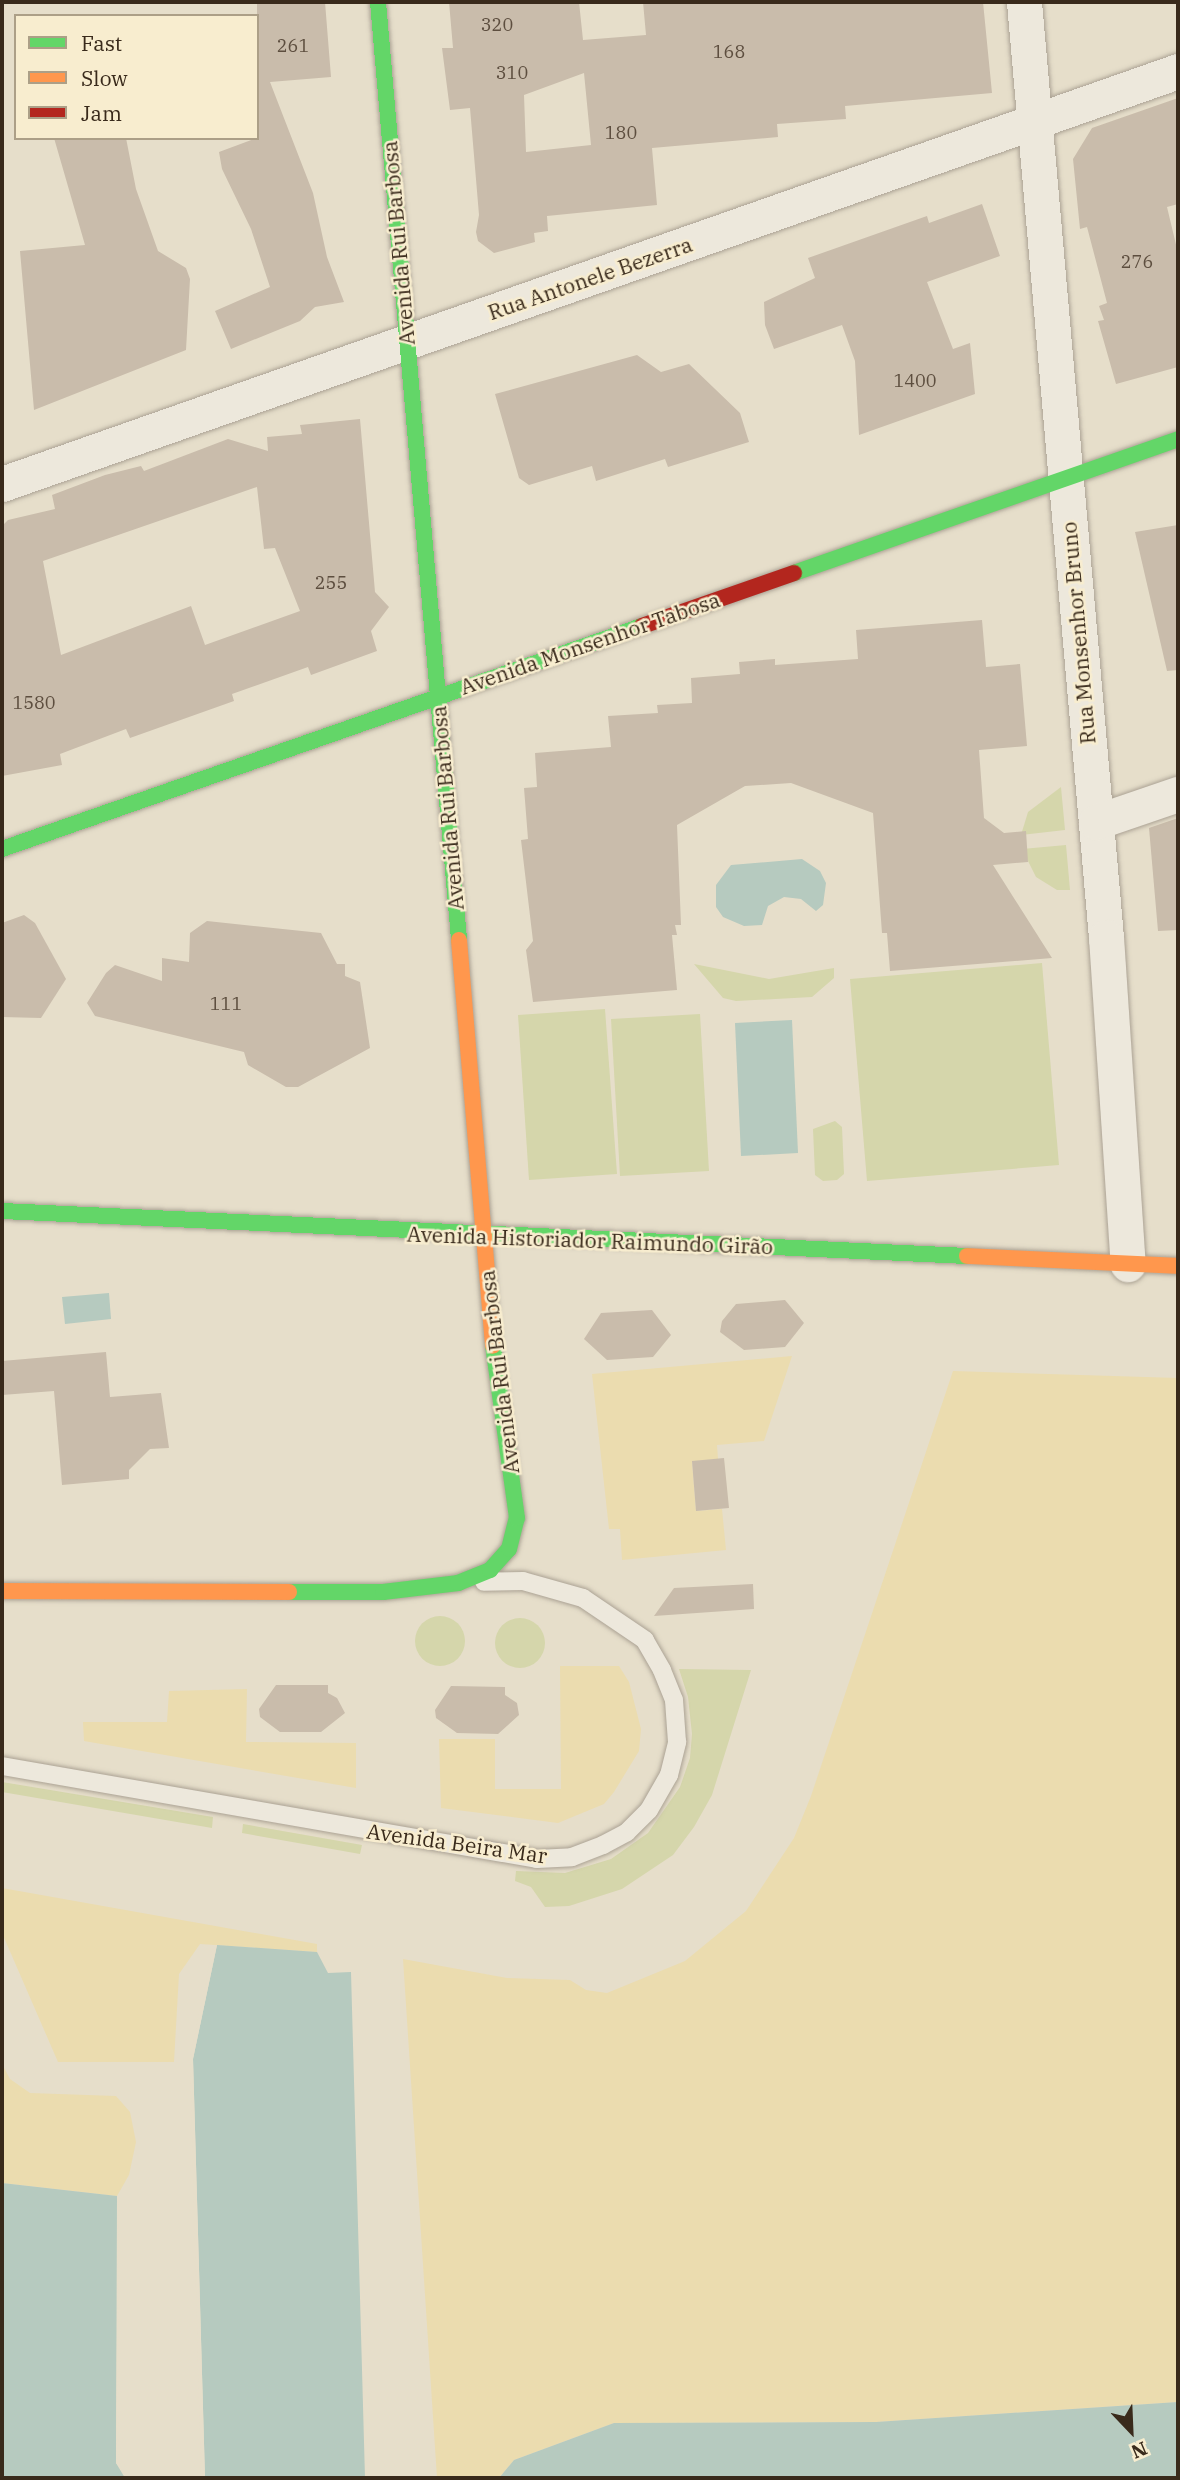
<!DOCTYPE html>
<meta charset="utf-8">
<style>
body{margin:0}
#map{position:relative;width:1180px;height:2480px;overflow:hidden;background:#e6deca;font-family:"IBM Plex Serif",serif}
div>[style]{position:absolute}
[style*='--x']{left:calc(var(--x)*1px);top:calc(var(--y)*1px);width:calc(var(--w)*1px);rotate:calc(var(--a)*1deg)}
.green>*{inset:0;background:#d5d6ab}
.round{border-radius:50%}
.sand>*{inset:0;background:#ebdcaf}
.water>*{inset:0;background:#b6cabf}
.pier>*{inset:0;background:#e6deca}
.building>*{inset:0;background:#c9bcab}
.roads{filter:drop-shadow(0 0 2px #aba294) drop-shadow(0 0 2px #aba294)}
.lane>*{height:18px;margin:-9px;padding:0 9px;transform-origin:9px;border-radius:9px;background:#ede8dc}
.street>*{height:35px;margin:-17.5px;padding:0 17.5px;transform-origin:17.5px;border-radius:17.5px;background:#ede8dc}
.fast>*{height:16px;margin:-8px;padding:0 8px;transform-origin:8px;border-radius:8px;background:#63d668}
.slow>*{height:16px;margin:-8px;padding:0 8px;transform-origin:8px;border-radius:8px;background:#ff974d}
.jam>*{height:16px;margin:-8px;padding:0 8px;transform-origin:8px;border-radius:8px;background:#b3261e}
span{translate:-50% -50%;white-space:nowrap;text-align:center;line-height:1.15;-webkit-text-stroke:5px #f8edcf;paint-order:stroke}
.number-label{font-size:18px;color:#5d4e3f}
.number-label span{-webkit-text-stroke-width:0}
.street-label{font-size:21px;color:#392a1b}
.frame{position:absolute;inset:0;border:4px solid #392a1b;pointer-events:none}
.legend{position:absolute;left:14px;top:14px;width:245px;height:126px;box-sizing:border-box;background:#f8edcf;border:2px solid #ac9f87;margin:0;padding:9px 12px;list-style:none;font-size:21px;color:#392a1b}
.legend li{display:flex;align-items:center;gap:14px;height:35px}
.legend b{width:35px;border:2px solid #ac9f87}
.north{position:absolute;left:1096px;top:2396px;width:70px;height:70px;-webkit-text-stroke:5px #f8edcf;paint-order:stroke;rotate:157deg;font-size:19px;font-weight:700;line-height:28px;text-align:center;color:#392a1b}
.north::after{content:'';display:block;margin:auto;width:24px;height:32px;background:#392a1b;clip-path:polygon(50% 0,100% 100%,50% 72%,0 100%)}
</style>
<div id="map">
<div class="green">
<i style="clip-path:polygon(1061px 787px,1065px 830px,1021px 835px,1028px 812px)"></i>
<i style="clip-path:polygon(1066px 845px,1070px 890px,1057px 890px,1036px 877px,1022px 849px)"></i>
<i style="clip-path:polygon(1042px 963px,1059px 1165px,867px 1181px,850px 979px)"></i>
<i style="clip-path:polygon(694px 964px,769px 979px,834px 968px,834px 978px,812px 997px,736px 1001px,723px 998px)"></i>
<i style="clip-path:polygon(605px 1009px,617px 1174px,529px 1180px,518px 1015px)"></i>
<i style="clip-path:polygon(700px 1014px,709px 1171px,620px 1176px,611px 1019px)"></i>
<i style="clip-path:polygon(835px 1121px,842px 1127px,844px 1174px,837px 1180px,823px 1181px,815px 1175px,813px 1129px)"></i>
<i class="round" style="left:415px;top:1616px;width:50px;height:50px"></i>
<i class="round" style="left:495px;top:1618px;width:50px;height:50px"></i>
<i style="clip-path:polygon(679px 1669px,751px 1670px,712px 1795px,694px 1827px,673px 1855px,622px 1889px,569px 1906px,545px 1907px,531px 1887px,515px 1881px,516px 1871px,565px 1873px,611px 1859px,648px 1833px,680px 1787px,690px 1758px,692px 1734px,688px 1697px)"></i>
<i style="clip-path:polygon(2px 1782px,213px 1817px,212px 1828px,2px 1792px)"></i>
<i style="clip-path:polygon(243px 1824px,362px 1845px,360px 1854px,242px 1833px)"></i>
</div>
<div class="sand">
<i style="clip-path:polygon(792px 1356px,764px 1441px,717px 1445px,718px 1459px,692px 1462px,696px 1511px,722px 1509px,726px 1550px,622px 1560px,620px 1529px,609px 1529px,592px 1374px)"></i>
<i style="clip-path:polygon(953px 1371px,1178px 1378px,1178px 2402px,876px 2422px,614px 2423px,514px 2460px,499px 2478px,437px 2478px,403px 1959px,507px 1978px,570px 1980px,586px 1990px,607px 1993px,685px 1961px,746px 1911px,794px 1838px,811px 1796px)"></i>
<i style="clip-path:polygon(560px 1666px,619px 1666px,629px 1682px,641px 1729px,639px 1751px,614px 1792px,604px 1804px,558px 1823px,441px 1808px,439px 1739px,495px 1739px,495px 1789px,561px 1789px)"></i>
<i style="clip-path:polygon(247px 1689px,246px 1742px,356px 1743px,356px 1788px,84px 1741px,83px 1722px,167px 1722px,169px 1691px)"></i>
<i style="clip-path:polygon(2px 1888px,317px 1944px,317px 1952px,200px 1944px,179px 1974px,174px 2062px,58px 2062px,2px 1933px)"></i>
<i style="clip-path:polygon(2px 2064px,10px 2079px,30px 2093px,116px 2096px,130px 2112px,136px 2142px,129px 2175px,117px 2196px,2px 2183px)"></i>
</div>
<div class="water">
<i style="clip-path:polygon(802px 859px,820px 871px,826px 883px,823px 905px,816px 911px,801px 899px,784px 897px,768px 906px,762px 925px,744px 926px,723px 917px,716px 907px,716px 885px,731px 865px)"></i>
<i style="clip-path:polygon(792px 1020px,798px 1153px,741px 1156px,735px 1023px)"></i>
<i style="clip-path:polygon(109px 1293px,111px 1319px,65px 1324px,62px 1297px)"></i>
<i style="clip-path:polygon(217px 1945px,317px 1952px,328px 1973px,351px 1972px,365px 2478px,205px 2478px,193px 2059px)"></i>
<i style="clip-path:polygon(2px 2183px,117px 2196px,116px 2463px,125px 2478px,2px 2478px)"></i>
<i style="clip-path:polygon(1178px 2402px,1178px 2478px,499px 2478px,514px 2460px,614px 2423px,876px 2422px)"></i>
</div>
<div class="pier">
<i style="clip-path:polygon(213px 1945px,217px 1945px,193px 2059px,205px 2478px,201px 2478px,190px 2059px)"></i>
<i style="clip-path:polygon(118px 2193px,119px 2463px,128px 2478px,116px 2463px)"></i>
</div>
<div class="building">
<i style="clip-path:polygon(257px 2px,325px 2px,331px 77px,270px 82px,313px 193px,327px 257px,344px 302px,315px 307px,300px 321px,231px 349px,215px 311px,270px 287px,251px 229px,222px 169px,219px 152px,257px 138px)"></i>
<i style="clip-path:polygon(evenodd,449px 2px,579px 2px,583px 40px,646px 35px,643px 2px,983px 2px,992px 93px,845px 106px,846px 119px,777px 124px,778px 137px,652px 148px,657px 205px,547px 216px,548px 231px,534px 233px,535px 242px,494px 253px,478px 241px,476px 232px,479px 215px,470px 108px,450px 110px,442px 48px,453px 48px,449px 2px,584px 73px,591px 145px,526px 152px,524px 95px,584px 73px)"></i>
<i style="clip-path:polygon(1178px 98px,1178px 204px,1167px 207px,1178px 253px,1178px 367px,1116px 384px,1098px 321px,1104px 320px,1099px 306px,1107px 303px,1087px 227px,1080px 229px,1073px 159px,1092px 128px)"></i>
<i style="clip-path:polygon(54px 138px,126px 138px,136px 189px,158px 251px,186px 268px,190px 279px,186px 350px,34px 410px,20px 251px,85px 245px)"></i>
<i style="clip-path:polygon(982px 204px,1000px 256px,927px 282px,953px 349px,970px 343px,975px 394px,859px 435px,855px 361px,842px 325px,774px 349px,765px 325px,764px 302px,815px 278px,808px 258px,927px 216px,929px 223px)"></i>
<i style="clip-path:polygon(637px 355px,661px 372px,689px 364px,740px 413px,749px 442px,668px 467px,665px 459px,596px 481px,592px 466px,529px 485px,519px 478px,495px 394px)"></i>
<i style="clip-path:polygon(evenodd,360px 419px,375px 592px,389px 607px,371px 631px,377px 651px,311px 675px,308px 667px,232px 694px,234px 701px,130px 738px,126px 729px,60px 754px,62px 765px,2px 776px,2px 526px,8px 520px,55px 509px,52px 495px,105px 475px,141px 466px,144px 471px,228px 439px,268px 451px,267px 437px,302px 434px,300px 425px,360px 419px,257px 487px,264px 549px,275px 548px,300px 611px,205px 645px,191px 606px,61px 655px,43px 561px,257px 487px)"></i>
<i style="clip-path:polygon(1178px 525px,1178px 670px,1167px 671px,1135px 532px)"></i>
<i style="clip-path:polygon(982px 620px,986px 667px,1020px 664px,1027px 746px,979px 750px,984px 818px,1004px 833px,1026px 831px,1028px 862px,993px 865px,1052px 958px,890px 971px,887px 933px,882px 933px,873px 813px,791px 783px,745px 786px,677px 825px,681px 925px,675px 925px,677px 935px,672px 935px,677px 990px,533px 1002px,526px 950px,533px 941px,521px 840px,528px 839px,524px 788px,537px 787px,535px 753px,611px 747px,608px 716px,658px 713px,657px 705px,692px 703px,691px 678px,740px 674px,739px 662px,775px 659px,775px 665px,858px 659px,856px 630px)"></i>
<i style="clip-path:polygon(1178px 818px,1178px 930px,1158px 931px,1149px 828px)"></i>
<i style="clip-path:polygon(24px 915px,35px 923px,66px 979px,41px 1018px,2px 1017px,2px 923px)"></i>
<i style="clip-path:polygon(207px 921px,321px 933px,337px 964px,345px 964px,345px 976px,360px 982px,370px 1048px,298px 1087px,286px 1087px,248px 1065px,244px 1052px,95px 1016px,87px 1003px,106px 973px,115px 965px,162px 981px,162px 958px,189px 962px,190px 933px)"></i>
<i style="clip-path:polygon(785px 1300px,804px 1323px,785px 1347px,744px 1350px,720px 1332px,722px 1321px,736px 1304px)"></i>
<i style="clip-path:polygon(652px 1310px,671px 1335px,653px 1357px,607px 1360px,584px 1339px,601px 1313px)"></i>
<i style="clip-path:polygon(106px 1352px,110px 1397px,161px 1393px,169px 1448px,150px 1449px,129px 1470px,129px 1479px,62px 1485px,54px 1391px,2px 1395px,2px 1361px)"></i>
<i style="clip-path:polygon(724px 1458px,729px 1508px,696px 1511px,692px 1461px)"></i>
<i style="clip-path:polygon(753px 1584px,754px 1609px,654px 1616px,674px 1588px)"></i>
<i style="clip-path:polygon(276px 1685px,328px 1685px,328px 1693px,337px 1698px,345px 1713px,321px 1732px,280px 1732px,260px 1717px,259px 1709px)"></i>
<i style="clip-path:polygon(451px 1686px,505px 1687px,505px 1695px,517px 1703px,519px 1715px,498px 1734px,457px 1733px,436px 1718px,435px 1710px)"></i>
</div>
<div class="roads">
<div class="lane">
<i style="--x:2;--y:1766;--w:543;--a:9.86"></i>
<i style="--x:537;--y:1859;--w:35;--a:-3"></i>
<i style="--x:572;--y:1857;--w:33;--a:-21"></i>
<i style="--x:603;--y:1845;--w:27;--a:-28"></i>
<i style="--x:627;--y:1832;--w:31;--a:-45"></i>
<i style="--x:649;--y:1810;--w:40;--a:-60.3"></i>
<i style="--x:669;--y:1775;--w:34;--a:-76"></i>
<i style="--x:677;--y:1742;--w:42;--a:-94.1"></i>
<i style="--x:674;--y:1700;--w:32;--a:-112"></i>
<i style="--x:662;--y:1670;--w:34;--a:-120"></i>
<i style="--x:645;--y:1640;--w:75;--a:-145.9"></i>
<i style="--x:583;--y:1598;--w:62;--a:-164.2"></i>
<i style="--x:523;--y:1581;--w:39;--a:179"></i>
</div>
<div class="street">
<i style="--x:1024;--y:2;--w:939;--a:84.99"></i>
<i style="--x:1106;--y:937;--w:328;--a:86.2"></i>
<i style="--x:2;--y:484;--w:1246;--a:-19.35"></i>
<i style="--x:1096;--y:822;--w:87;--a:-18.9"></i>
</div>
<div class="fast">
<i style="--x:378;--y:2;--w:941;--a:85.06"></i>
<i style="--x:794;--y:573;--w:407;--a:-19.2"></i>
<i style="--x:2;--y:849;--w:678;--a:-19.21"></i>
<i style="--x:2;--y:1211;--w:966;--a:2.67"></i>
<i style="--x:289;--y:1592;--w:94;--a:0"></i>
<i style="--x:383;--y:1592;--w:76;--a:-6.8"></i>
<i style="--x:458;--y:1583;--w:35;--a:-22"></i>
<i style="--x:490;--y:1570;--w:28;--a:-48"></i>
<i style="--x:509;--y:1549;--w:32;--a:-76"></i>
<i style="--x:517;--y:1518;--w:174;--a:-97.9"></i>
</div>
<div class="slow">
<i style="--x:459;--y:940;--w:297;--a:85.2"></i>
<i style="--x:484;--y:1236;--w:110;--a:85.3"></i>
<i style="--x:967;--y:1256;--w:211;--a:2.7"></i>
<i style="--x:2;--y:1591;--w:287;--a:0.2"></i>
</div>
<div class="jam">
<i style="--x:642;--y:626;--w:161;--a:-19.2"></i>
</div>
</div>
<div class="number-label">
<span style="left:497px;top:25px">320</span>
<span style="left:293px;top:46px">261</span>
<span style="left:729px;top:52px">168</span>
<span style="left:512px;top:73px">310</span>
<span style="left:621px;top:133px">180</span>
<span style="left:1137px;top:262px">276</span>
<span style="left:915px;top:381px">1400</span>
<span style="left:331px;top:583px">255</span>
<span style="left:34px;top:703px">1580</span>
<span style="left:226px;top:1004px">111</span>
</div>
<div class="street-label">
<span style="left:398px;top:243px;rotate:-95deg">Avenida Rui Barbosa</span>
<span style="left:590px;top:278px;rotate:-19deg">Rua Antonele Bezerra</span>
<span style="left:1078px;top:633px;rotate:-95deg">Rua Monsenhor Bruno</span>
<span style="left:590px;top:643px;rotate:-19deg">Avenida Monsenhor Tabosa</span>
<span style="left:447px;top:808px;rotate:-95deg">Avenida Rui Barbosa</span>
<span style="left:590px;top:1240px;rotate:2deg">Avenida Historiador Raimundo Girão</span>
<span style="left:499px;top:1372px;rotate:-97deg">Avenida Rui Barbosa</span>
<span style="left:457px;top:1843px;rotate:8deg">Avenida Beira Mar</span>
</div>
<div class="frame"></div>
<ul class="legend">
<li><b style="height:9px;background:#63d668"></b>Fast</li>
<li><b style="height:9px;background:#ff974d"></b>Slow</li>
<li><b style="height:9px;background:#b3261e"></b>Jam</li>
</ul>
<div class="north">N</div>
</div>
